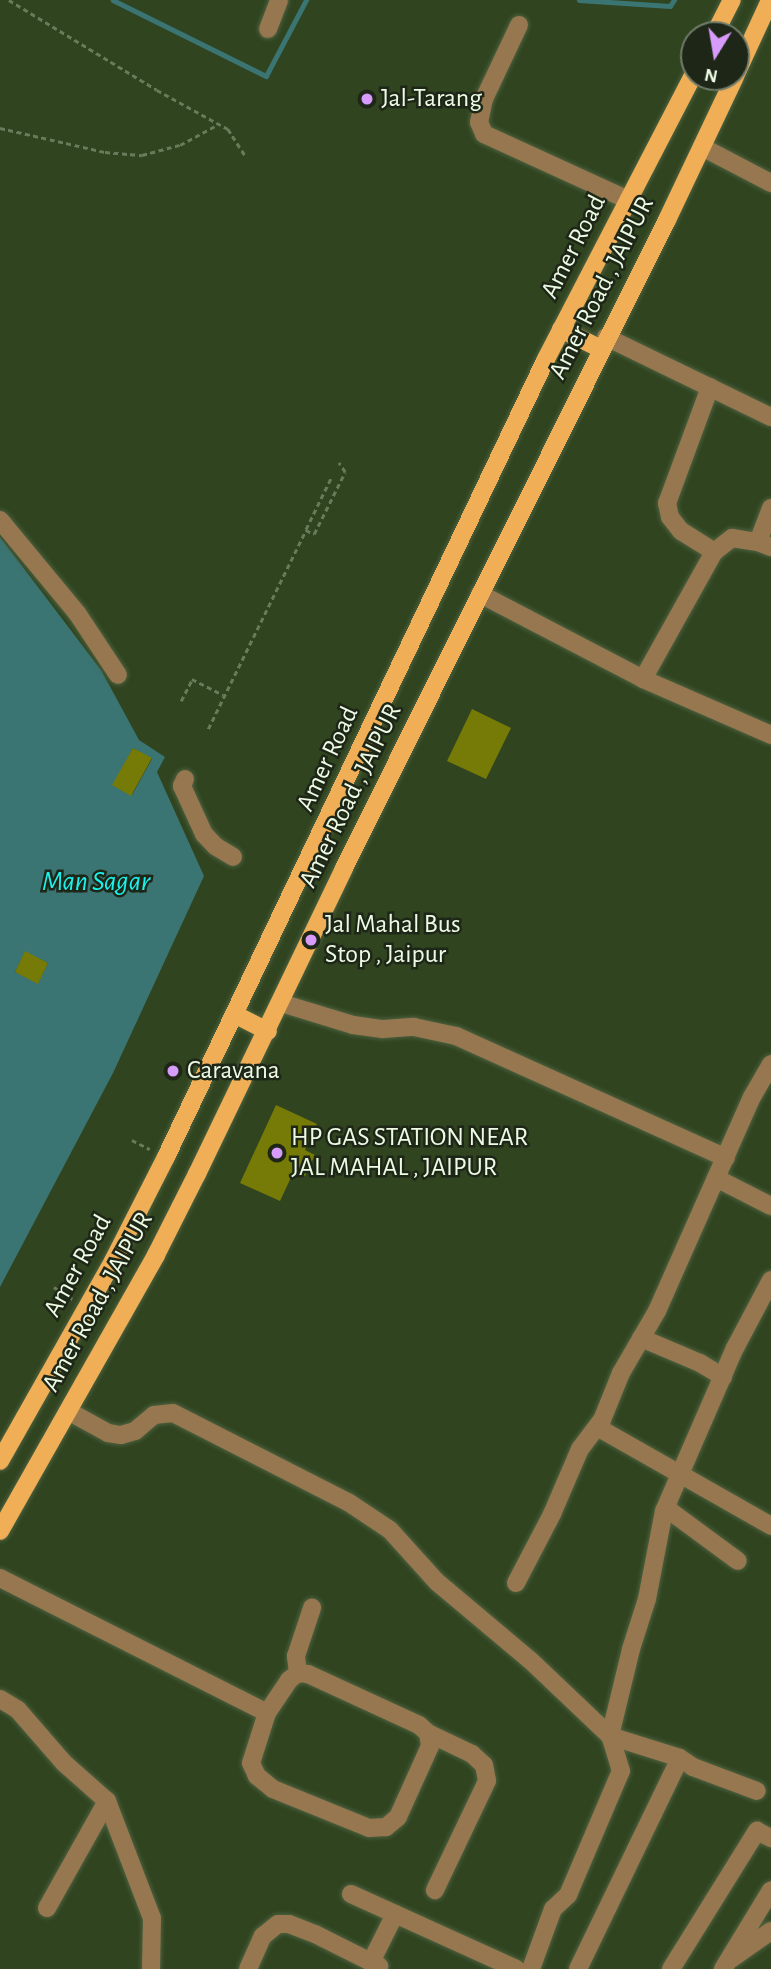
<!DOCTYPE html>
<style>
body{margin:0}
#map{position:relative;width:771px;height:1969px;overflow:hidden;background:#304420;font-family:"Alegreya Sans",sans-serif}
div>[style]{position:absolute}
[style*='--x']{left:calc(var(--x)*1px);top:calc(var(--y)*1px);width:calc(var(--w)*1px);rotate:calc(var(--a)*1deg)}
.water>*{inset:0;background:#3b7573}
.stream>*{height:4.5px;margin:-2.25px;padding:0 2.25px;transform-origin:2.25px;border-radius:2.25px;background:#3b7573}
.building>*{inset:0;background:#767a06}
.path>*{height:2.5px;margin-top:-1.25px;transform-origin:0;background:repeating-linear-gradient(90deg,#697b5b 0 5px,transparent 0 8.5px)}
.roads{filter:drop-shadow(0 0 2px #4e613f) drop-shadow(0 0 2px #4e613f)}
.minor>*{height:18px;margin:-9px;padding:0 9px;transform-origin:9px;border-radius:9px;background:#97774f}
.major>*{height:18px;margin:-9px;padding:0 9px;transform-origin:9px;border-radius:9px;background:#f0af56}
.dots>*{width:19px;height:19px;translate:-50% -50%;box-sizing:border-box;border:4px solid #1e2717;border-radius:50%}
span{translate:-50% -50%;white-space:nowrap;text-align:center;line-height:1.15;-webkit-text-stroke:5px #1e2717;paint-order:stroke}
.poi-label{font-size:26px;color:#edfae4}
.left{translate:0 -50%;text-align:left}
.street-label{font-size:26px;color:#edfae4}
.water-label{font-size:28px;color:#1bf1ed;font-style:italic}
.north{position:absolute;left:680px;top:21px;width:70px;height:70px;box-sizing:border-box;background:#1e2717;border:2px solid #717b69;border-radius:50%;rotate:191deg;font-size:19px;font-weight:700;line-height:28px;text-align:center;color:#edfae4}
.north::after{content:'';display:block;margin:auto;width:24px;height:32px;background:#d79bf9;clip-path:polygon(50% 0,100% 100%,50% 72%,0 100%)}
</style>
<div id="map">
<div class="water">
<i style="clip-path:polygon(evenodd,0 537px,101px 670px,139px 740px,165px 757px,157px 772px,204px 876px,113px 1073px,0 1287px,0 537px,133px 748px,152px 759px,132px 795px,113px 785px,133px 748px,0 537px,25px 952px,48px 963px,38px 983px,15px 972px,25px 952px)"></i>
</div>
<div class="stream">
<i style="--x:113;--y:0;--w:171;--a:26.4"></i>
<i style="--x:266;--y:76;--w:86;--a:-62.2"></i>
<i style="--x:579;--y:0;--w:91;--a:3.8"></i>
<i style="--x:670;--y:6;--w:7;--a:-56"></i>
</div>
<div class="building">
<i style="clip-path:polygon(472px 709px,511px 728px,486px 779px,447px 761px)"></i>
<i style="clip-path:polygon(133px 748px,152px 758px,131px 796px,112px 785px)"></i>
<i style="clip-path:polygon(25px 951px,48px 963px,38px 984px,15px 972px)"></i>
<i style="clip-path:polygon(276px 1105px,317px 1124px,305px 1150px,315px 1155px,305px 1176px,294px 1171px,280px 1201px,240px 1183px)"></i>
</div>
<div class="path">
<i style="--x:9;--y:0;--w:173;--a:31.3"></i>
<i style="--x:157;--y:90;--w:81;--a:28.8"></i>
<i style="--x:228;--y:129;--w:31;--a:57"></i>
<i style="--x:0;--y:128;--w:108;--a:12.9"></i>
<i style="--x:105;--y:152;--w:37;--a:5"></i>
<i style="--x:142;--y:155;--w:39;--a:-15"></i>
<i style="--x:180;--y:145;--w:42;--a:-28.4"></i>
<i style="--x:331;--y:479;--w:57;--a:116.1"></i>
<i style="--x:306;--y:530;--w:9;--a:27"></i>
<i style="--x:314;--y:534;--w:69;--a:-63.4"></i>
<i style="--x:345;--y:472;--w:11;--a:-124"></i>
<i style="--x:181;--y:701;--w:25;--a:-63"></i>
<i style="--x:192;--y:679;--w:35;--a:27"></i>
<i style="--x:208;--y:729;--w:222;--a:-63.8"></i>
<i style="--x:132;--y:1140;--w:20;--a:27"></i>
<i style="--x:54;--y:1287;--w:24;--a:33"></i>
</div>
<div class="roads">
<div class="minor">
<i style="--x:519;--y:25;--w:82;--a:115.3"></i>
<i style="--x:484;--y:99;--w:24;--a:102"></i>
<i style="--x:479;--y:122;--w:13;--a:67"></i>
<i style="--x:484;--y:134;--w:158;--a:24.6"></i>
<i style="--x:268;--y:29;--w:31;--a:-69"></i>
<i style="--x:702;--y:147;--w:78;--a:27.6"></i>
<i style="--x:606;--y:337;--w:183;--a:25.9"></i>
<i style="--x:710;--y:387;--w:124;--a:110.3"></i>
<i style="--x:667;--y:503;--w:14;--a:78"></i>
<i style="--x:670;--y:517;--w:18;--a:52"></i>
<i style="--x:681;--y:531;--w:39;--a:32"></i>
<i style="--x:771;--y:508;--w:36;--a:111"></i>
<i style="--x:758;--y:542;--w:14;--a:21"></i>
<i style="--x:0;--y:520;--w:121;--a:50.4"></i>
<i style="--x:77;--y:613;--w:74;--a:56.5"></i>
<i style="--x:480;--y:594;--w:184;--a:27.5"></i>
<i style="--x:643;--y:679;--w:140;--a:23.6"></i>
<i style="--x:643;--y:679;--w:145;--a:-60.8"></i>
<i style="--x:714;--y:552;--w:23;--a:-38"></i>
<i style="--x:732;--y:538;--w:26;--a:9"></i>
<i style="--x:185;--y:779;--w:8;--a:113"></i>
<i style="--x:182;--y:786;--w:53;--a:65.4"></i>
<i style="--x:204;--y:834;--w:16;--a:47"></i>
<i style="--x:215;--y:846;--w:21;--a:31"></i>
<i style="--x:281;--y:1003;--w:75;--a:17"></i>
<i style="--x:353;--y:1025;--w:30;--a:8"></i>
<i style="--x:383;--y:1029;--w:31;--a:-4"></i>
<i style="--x:414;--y:1027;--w:43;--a:12.1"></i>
<i style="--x:456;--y:1036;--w:296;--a:24.3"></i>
<i style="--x:716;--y:1178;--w:62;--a:27"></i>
<i style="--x:641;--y:1338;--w:64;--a:23"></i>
<i style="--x:700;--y:1363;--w:27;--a:31"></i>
<i style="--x:68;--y:1411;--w:46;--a:28.8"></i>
<i style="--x:108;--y:1433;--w:13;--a:9"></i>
<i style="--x:121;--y:1435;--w:15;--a:-16"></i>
<i style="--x:135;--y:1431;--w:25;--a:-40"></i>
<i style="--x:154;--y:1415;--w:19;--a:-6"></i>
<i style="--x:173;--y:1413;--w:196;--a:27"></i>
<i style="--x:348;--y:1502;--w:50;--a:33.7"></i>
<i style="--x:390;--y:1530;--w:70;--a:47.9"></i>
<i style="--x:437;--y:1582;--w:121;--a:40"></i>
<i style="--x:530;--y:1660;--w:110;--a:43.5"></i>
<i style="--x:610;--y:1736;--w:73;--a:17.4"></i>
<i style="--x:680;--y:1758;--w:16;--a:35"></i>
<i style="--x:693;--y:1767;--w:68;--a:20.6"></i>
<i style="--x:597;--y:1427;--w:200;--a:29.6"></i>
<i style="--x:666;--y:1508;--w:89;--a:36.4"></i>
<i style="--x:0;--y:1578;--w:299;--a:26.8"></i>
<i style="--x:516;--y:1583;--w:78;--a:-62.4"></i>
<i style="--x:552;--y:1514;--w:71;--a:-66.7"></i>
<i style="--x:580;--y:1449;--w:36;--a:-53"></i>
<i style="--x:602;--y:1420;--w:51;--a:-68"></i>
<i style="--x:621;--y:1373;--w:72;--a:-59.9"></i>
<i style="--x:657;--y:1311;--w:234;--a:-66.1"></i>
<i style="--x:752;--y:1097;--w:38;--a:-60"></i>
<i style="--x:298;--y:1673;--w:10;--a:6"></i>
<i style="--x:308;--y:1674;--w:122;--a:24.7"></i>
<i style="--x:419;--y:1725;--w:12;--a:42"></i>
<i style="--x:428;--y:1733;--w:13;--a:81"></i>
<i style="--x:430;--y:1746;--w:78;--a:114.3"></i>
<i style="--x:398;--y:1817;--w:16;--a:140"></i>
<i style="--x:386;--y:1827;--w:17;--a:177"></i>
<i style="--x:369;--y:1828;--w:104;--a:-157.9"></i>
<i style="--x:273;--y:1789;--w:21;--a:-141"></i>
<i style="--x:257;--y:1776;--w:14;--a:-115"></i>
<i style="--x:251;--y:1763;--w:52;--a:-72.3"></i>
<i style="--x:267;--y:1713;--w:40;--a:-56"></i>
<i style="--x:289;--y:1680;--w:11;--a:-38"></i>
<i style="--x:298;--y:1673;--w:17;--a:-97"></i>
<i style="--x:296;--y:1656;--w:51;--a:-71.6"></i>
<i style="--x:0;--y:1699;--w:21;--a:31"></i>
<i style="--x:18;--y:1710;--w:70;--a:49"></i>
<i style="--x:64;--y:1763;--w:57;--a:41.5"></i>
<i style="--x:107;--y:1801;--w:125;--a:69"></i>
<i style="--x:152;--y:1918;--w:51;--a:91.1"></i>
<i style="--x:428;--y:1733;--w:49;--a:25.5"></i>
<i style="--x:472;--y:1754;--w:16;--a:43"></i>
<i style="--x:484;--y:1765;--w:16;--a:79"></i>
<i style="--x:487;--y:1781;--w:121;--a:115.5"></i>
<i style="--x:351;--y:1894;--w:181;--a:24.4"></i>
<i style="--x:47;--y:1908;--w:123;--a:-60.7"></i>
<i style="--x:731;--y:1959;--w:49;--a:-35"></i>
<i style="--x:371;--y:1962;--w:54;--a:-63.4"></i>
<i style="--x:248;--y:1969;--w:36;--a:-66"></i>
<i style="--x:263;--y:1936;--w:19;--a:-39"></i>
<i style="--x:278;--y:1924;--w:11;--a:0"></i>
<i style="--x:289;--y:1924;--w:28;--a:21"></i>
<i style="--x:315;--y:1934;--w:72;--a:26.6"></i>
<i style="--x:379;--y:1966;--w:3;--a:108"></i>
<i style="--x:531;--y:1969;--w:64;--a:-69.9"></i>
<i style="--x:553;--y:1909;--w:21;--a:-43"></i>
<i style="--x:568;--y:1895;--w:135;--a:-66.9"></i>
<i style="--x:621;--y:1771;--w:37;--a:-107"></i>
<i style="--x:610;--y:1736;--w:89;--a:-76.4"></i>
<i style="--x:631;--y:1649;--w:52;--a:-72.3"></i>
<i style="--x:647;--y:1599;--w:90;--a:-79.1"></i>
<i style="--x:664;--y:1511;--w:178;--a:-66.5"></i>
<i style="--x:735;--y:1348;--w:77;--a:-62.1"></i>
<i style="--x:578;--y:1969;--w:234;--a:-64.2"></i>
<i style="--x:671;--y:1969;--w:163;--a:-58.1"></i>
<i style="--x:757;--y:1831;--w:16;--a:27"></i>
<i style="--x:723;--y:1969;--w:92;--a:-58.7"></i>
</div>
<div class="major">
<i style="--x:714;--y:35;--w:39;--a:-63"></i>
<i style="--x:736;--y:74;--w:81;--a:-65.3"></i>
<i style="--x:561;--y:329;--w:45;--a:26.6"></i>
<i style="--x:234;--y:1014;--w:38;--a:27"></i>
<i style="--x:0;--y:1461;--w:230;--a:-60.5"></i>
<i style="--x:113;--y:1261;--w:117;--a:-63"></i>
<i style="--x:166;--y:1157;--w:884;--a:-64.54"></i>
<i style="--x:546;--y:359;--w:321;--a:-62.6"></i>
<i style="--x:0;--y:1531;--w:317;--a:-60.5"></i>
<i style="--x:156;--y:1255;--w:91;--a:-63.2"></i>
<i style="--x:197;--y:1174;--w:339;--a:-64.3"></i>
<i style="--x:344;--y:868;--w:724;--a:-63.51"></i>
<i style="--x:667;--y:220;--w:158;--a:-64.6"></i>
</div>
</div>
<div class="dots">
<i style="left:367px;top:99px;background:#d79bf9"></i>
<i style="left:311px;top:940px;background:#d79bf9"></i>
<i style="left:173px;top:1071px;background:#d79bf9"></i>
<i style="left:277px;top:1153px;background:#d79bf9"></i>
</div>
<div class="poi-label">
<span class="left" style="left:381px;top:99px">Jal-Tarang</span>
<span class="left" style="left:325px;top:940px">Jal Mahal Bus<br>Stop , Jaipur</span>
<span class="left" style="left:187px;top:1071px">Caravana</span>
<span class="left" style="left:291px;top:1153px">HP GAS STATION NEAR<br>JAL MAHAL , JAIPUR</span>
</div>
<div class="street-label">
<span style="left:574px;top:247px;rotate:-63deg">Amer Road</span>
<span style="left:602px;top:288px;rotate:-63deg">Amer Road , JAIPUR</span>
<span style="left:328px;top:759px;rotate:-65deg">Amer Road</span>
<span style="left:351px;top:796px;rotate:-64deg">Amer Road , JAIPUR</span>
<span style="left:78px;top:1266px;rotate:-61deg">Amer Road</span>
<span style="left:98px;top:1302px;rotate:-61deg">Amer Road , JAIPUR</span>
</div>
<div class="water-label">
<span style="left:96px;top:882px">Man Sagar</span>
</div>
<div class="north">N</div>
</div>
